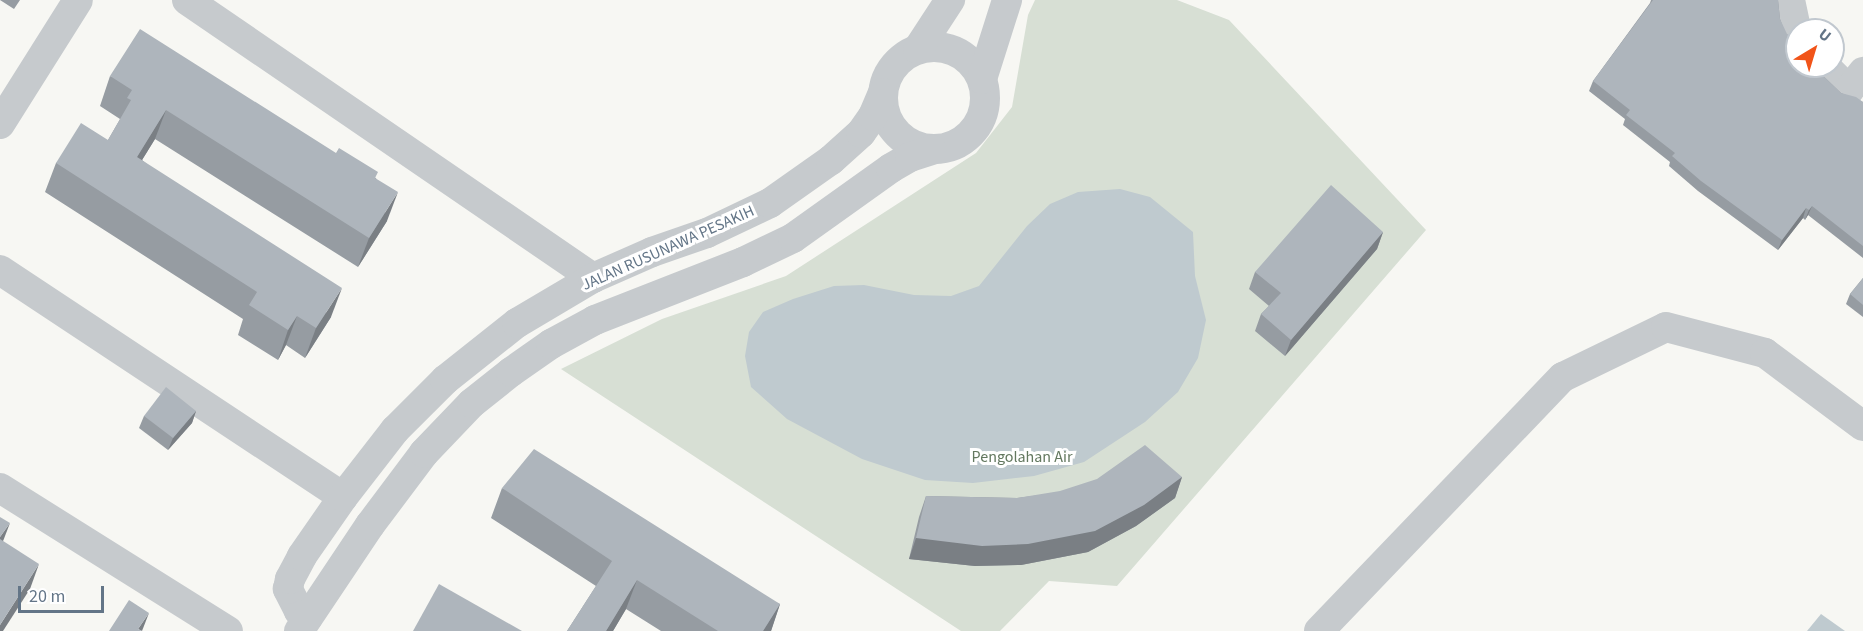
<!DOCTYPE html>
<style>
body{margin:0}
#map{position:relative;width:1863px;height:631px;overflow:hidden;background:#f7f7f3;font-family:"Source Sans 3",sans-serif}
div>[style]{position:absolute}
[style*='--x']{left:calc(var(--x)*1px);top:calc(var(--y)*1px);width:calc(var(--w)*1px);rotate:calc(var(--a)*1deg)}
.green>*{inset:0;background:#d7dfd4}
.water>*{inset:0;background:#bfcacf}
.minor>*{height:30px;margin:-15px;padding:0 15px;transform-origin:15px;border-radius:15px;background:#c6cacd}
.minor>.ring{margin:-15px;padding:0;box-sizing:content-box;background:none;border:30px solid #c6cacd;border-radius:50%}
.wall>*{inset:0;background:#969ca2}
.shaded-wall>*{inset:0;background:#7a7f84}
.building>*{inset:0;background:#aeb5bc}
span{translate:-50% -50%;white-space:nowrap;text-align:center;line-height:1.15;-webkit-text-stroke:6px #fff;paint-order:stroke}
.street-label{font-size:16px;color:#637587}
.park-label{font-size:16px;color:#63785f}
.north{position:absolute;left:1785px;top:18px;width:60px;height:60px;box-sizing:border-box;background:#fff;border:2px solid #c1c8cf;border-radius:50%;rotate:38deg;font-size:16px;font-weight:700;line-height:24px;text-align:center;color:#637587}
.north::after{content:'';display:block;margin:auto;width:21px;height:27px;background:#f15419;clip-path:polygon(50% 0,100% 100%,50% 72%,0 100%)}
.scale{position:absolute;left:18px;top:586px;width:86px;height:27px;box-sizing:border-box;border:3px solid #637587;border-top:0;padding-left:8px;font-size:18px;line-height:21px;white-space:nowrap;color:#637587;-webkit-text-stroke:4px #fff;paint-order:stroke}
</style>
<div id="map">
<div class="green">
<i style="clip-path:polygon(1035px 0,1177px 0,1229px 20px,1426px 230px,1117px 586px,1049px 581px,1000px 631px,961px 631px,561px 369px,662px 319px,786px 276px,976px 153px,1012px 107px,1028px 15px)"></i>
</div>
<div class="water">
<i style="clip-path:polygon(1120px 189px,1150px 197px,1193px 232px,1195px 276px,1206px 320px,1198px 358px,1178px 392px,1145px 422px,1084px 462px,1034px 476px,973px 483px,925px 480px,862px 459px,787px 419px,751px 387px,745px 356px,749px 332px,763px 312px,793px 299px,834px 286px,864px 285px,914px 295px,951px 296px,979px 286px,1027px 226px,1050px 204px,1078px 192px)"></i>
<i style="clip-path:polygon(1821px 614px,1845px 631px,1807px 631px)"></i>
</div>
<div class="minor">
<i style="--x:187;--y:0;--w:492;--a:34.4"></i>
<i style="--x:1790;--y:0;--w:34;--a:78"></i>
<i class="ring" style="left:883px;top:47px;width:72px;height:72px"></i>
<i style="--x:918;--y:49;--w:59;--a:-56.9"></i>
<i style="--x:1825;--y:66;--w:34;--a:45"></i>
<i style="--x:1849;--y:90;--w:23;--a:-52"></i>
<i style="--x:982;--y:79;--w:83;--a:-72.4"></i>
<i style="--x:0;--y:124;--w:146;--a:-57.8"></i>
<i style="--x:0;--y:270;--w:411;--a:33.5"></i>
<i style="--x:0;--y:488;--w:269;--a:32.1"></i>
<i style="--x:308;--y:617;--w:11;--a:-146"></i>
<i style="--x:299;--y:611;--w:25;--a:-117"></i>
<i style="--x:288;--y:589;--w:10;--a:-79"></i>
<i style="--x:290;--y:579;--w:26;--a:-62"></i>
<i style="--x:302;--y:556;--w:72;--a:-55.2"></i>
<i style="--x:343;--y:497;--w:85;--a:-52.2"></i>
<i style="--x:395;--y:430;--w:71;--a:-45"></i>
<i style="--x:445;--y:380;--w:92;--a:-38.4"></i>
<i style="--x:517;--y:323;--w:88;--a:-30.6"></i>
<i style="--x:593;--y:278;--w:64;--a:-23.8"></i>
<i style="--x:652;--y:252;--w:58;--a:-19.1"></i>
<i style="--x:707;--y:233;--w:70;--a:-25.5"></i>
<i style="--x:770;--y:203;--w:75;--a:-35.2"></i>
<i style="--x:831;--y:160;--w:40;--a:-42"></i>
<i style="--x:861;--y:133;--w:21;--a:-55"></i>
<i style="--x:873;--y:116;--w:25;--a:-67"></i>
<i style="--x:299;--y:631;--w:128;--a:-56.2"></i>
<i style="--x:370;--y:525;--w:90;--a:-53.1"></i>
<i style="--x:424;--y:453;--w:69;--a:-46.2"></i>
<i style="--x:472;--y:403;--w:50;--a:-38.5"></i>
<i style="--x:511;--y:372;--w:49;--a:-35"></i>
<i style="--x:551;--y:344;--w:50;--a:-28.6"></i>
<i style="--x:595;--y:320;--w:159;--a:-21.4"></i>
<i style="--x:743;--y:262;--w:55;--a:-25.6"></i>
<i style="--x:793;--y:238;--w:120;--a:-35.5"></i>
<i style="--x:891;--y:168;--w:22;--a:-30"></i>
<i style="--x:910;--y:157;--w:23;--a:-18"></i>
<i style="--x:1319;--y:631;--w:352;--a:-46.2"></i>
<i style="--x:1563;--y:377;--w:114;--a:-25.9"></i>
<i style="--x:1666;--y:327;--w:102;--a:14.7"></i>
<i style="--x:1765;--y:353;--w:122;--a:36.7"></i>
</div>
<div class="wall">
<i style="clip-path:polygon(0 0,20px 0,14px 9px)"></i>
<i style="clip-path:polygon(1651px 0,1778px 0,1780px 19px,1797px 66px,1816px 69px,1841px 93px,1863px 102px,1863px 258px,1808px 215px,1805px 220px,1803px 218px,1778px 250px,1698px 191px,1669px 166px,1670px 162px,1623px 125px,1625px 119px,1589px 91px,1593px 81px,1650px 3px)"></i>
<i style="clip-path:polygon(110px 76px,376px 178px,387px 221px,358px 267px,155px 139px,142px 160px,331px 317px,305px 358px,286px 345px,278px 360px,238px 335px,243px 319px,45px 192px,56px 163px,108px 140px,119px 121px,120px 119px,100px 106px)"></i>
<i style="clip-path:polygon(1383px 232px,1377px 249px,1285px 356px,1255px 331px,1261px 314px,1269px 306px,1249px 289px,1255px 272px)"></i>
<i style="clip-path:polygon(1863px 278px,1863px 317px,1846px 304px,1850px 294px)"></i>
<i style="clip-path:polygon(196px 411px,192px 423px,168px 450px,139px 428px,144px 416px)"></i>
<i style="clip-path:polygon(1182px 477px,1175px 498px,1136px 526px,1088px 552px,1021px 565px,975px 566px,909px 559px,919px 517px,926px 496px,1017px 498px)"></i>
<i style="clip-path:polygon(502px 488px,780px 604px,771px 631px,661px 631px,626px 609px,613px 631px,567px 631px,596px 586px,491px 518px)"></i>
</div>
<div class="shaded-wall">
<i style="clip-path:polygon(166px 110px,155px 139px,126px 186px,137px 157px)"></i>
<i style="clip-path:polygon(398px 192px,387px 221px,358px 267px,369px 238px)"></i>
<i style="clip-path:polygon(1812px 206px,1808px 215px,1805px 220px,1809px 210px)"></i>
<i style="clip-path:polygon(1806px 208px,1803px 218px,1778px 250px,1782px 240px)"></i>
<i style="clip-path:polygon(1383px 232px,1377px 249px,1285px 356px,1291px 340px)"></i>
<i style="clip-path:polygon(342px 288px,331px 317px,305px 358px,316px 328px)"></i>
<i style="clip-path:polygon(297px 316px,286px 345px,278px 360px,288px 330px)"></i>
<i style="clip-path:polygon(196px 411px,192px 423px,168px 450px,173px 438px)"></i>
<i style="clip-path:polygon(1182px 477px,1175px 498px,1136px 526px,1088px 552px,1021px 565px,975px 566px,909px 559px,916px 538px)"></i>
<i style="clip-path:polygon(10px 523px,0 549px,0 537px)"></i>
<i style="clip-path:polygon(39px 564px,30px 589px,3px 631px,0 631px,0 625px)"></i>
<i style="clip-path:polygon(637px 580px,626px 609px,613px 631px,606px 631px)"></i>
<i style="clip-path:polygon(780px 604px,771px 631px,763px 631px)"></i>
<i style="clip-path:polygon(149px 613px,142px 631px,138px 629px)"></i>
</div>
<div class="building">
<i style="clip-path:polygon(1653px 0,1778px 0,1780px 19px,1787px 34px,1797px 38px,1797px 66px,1815px 66px,1816px 69px,1841px 93px,1856px 97px,1863px 102px,1863px 246px,1812px 206px,1809px 210px,1806px 208px,1782px 240px,1701px 181px,1672px 156px,1675px 153px,1626px 115px,1630px 110px,1593px 81px)"></i>
<i style="clip-path:polygon(140px 29px,336px 153px,339px 148px,378px 172px,375px 178px,398px 192px,369px 238px,166px 110px,137px 157px,342px 288px,316px 328px,297px 316px,288px 330px,249px 305px,257px 292px,56px 163px,81px 123px,108px 140px,131px 100px,127px 98px,132px 90px,110px 76px)"></i>
<i style="clip-path:polygon(1331px 185px,1383px 232px,1291px 340px,1261px 314px,1281px 293px,1255px 272px)"></i>
<i style="clip-path:polygon(1863px 278px,1863px 305px,1850px 294px)"></i>
<i style="clip-path:polygon(166px 387px,196px 411px,173px 438px,144px 416px)"></i>
<i style="clip-path:polygon(1145px 445px,1182px 477px,1144px 505px,1095px 531px,1028px 544px,982px 546px,916px 538px,926px 496px,1017px 498px,1060px 491px,1097px 479px)"></i>
<i style="clip-path:polygon(534px 449px,780px 604px,763px 631px,718px 631px,637px 580px,606px 631px,567px 631px,612px 561px,502px 488px)"></i>
<i style="clip-path:polygon(0 517px,10px 523px,0 537px)"></i>
<i style="clip-path:polygon(0 539px,39px 564px,0 625px)"></i>
<i style="clip-path:polygon(439px 584px,522px 631px,413px 631px)"></i>
<i style="clip-path:polygon(129px 600px,149px 613px,138px 629px,142px 631px,109px 631px)"></i>
</div>
<div class="street-label">
<span style="left:668px;top:248px;rotate:-24deg">JALAN RUSUNAWA PESAKIH</span>
</div>
<div class="park-label">
<span style="left:1022px;top:457px">Pengolahan Air</span>
</div>
<div class="north">U</div>
<div class="scale">20 m</div>
</div>
